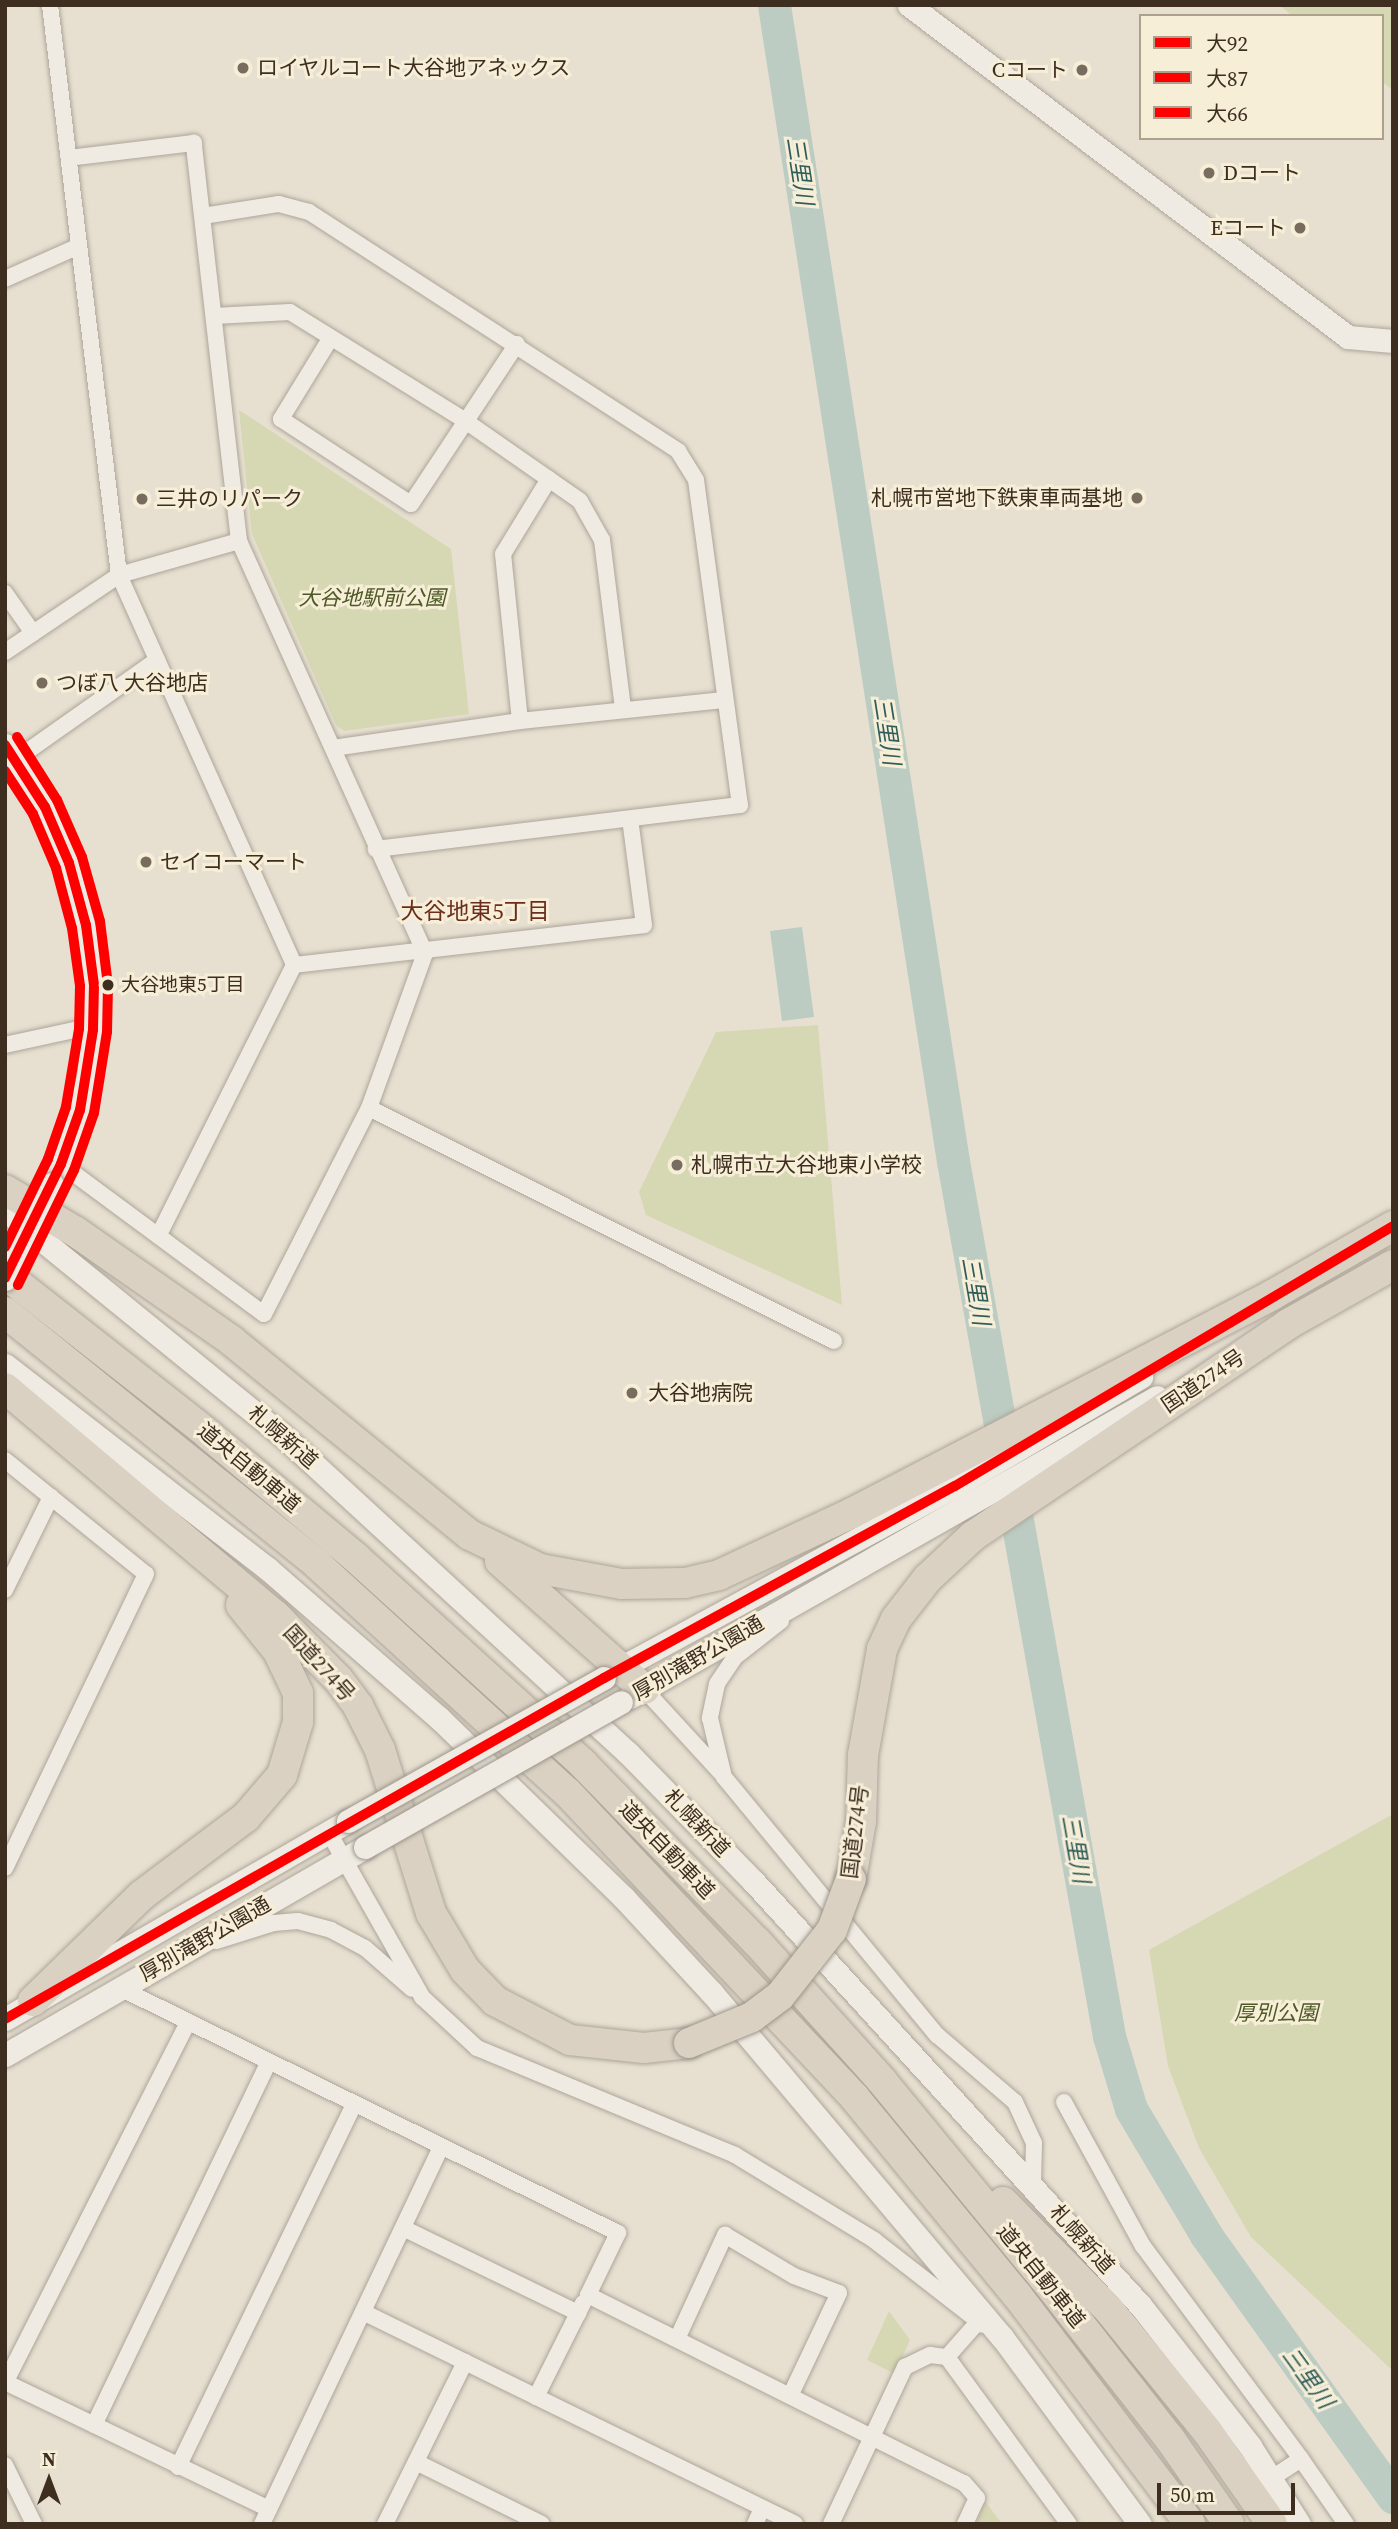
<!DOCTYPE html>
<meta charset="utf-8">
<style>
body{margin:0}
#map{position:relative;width:1398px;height:2529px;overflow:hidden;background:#e7e0d1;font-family:"Source Serif 4","Noto Sans JP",serif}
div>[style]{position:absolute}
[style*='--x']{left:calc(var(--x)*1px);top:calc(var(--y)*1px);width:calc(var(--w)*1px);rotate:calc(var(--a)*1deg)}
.green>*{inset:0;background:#d6d7b3}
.water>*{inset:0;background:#bcccc2}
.river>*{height:33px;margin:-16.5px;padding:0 16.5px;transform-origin:16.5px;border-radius:16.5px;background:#bcccc2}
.roads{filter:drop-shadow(0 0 2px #ada599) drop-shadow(0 0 2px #ada599)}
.street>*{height:16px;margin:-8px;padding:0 8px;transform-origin:8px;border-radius:8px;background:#efebe3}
.secondary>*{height:23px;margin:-11.5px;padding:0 11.5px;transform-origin:11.5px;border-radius:11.5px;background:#efebe3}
.highway>*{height:30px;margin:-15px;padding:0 15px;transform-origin:15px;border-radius:15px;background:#dad1c2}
.bridges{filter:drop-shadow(0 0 2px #9c958a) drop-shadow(0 0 2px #9c958a)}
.secondary-bridge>*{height:23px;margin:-11.5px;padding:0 11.5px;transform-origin:11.5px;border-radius:11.5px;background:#efebe3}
.highway-bridge>*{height:30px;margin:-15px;padding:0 15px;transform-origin:15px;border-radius:15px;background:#dad1c2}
.bus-1>*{height:10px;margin:-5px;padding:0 5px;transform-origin:5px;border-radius:5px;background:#f00}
.bus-2>*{height:10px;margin:-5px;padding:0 5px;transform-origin:5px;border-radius:5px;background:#f00}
.bus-3>*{height:10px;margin:-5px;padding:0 5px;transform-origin:5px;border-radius:5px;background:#f00}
.dots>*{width:19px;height:19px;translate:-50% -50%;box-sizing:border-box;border:4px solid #f7eed8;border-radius:50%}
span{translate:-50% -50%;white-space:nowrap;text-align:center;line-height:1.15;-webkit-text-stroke:6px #f7eed8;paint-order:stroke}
.bus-label{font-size:19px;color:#3d2e20}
.left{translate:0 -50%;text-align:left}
.poi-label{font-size:21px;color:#3d2e20}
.right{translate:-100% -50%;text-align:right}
.park-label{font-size:21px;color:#4d5a26;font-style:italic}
.street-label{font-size:21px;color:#3d2e20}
.water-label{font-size:23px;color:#2f5d5a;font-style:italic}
.neighbourhood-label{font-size:23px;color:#6b2e1e}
.frame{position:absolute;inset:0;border:7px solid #3d2e20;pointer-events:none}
.legend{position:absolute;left:1139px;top:14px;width:245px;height:126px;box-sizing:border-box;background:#f7eed8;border:2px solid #ada18e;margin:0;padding:9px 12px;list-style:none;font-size:21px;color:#3d2e20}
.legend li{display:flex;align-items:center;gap:14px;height:35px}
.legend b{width:35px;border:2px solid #ada18e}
.north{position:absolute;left:14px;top:2445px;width:70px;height:70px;-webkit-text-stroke:5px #f7eed8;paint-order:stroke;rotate:0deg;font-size:19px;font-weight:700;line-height:28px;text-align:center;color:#3d2e20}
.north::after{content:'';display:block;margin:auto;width:24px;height:32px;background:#3d2e20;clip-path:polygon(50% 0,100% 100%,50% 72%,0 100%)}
.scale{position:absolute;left:1157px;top:2483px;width:138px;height:32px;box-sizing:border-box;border:4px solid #3d2e20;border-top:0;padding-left:9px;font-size:21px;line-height:24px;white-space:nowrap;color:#3d2e20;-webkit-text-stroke:5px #f7eed8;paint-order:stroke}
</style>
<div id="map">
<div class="green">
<i style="clip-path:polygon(1279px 5px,1393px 5px,1393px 90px,1382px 82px,1382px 16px,1293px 16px)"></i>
<i style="clip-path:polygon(239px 410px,451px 549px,469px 714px,344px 731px,336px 725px,252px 534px)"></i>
<i style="clip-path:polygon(818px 1025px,842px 1305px,646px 1215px,639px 1192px,716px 1032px)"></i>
<i style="clip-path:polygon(1393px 1814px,1393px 2371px,1251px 2237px,1199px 2148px,1168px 2066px,1149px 1950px)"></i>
<i style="clip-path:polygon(889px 2311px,910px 2340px,895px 2374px,867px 2360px)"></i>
<i style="clip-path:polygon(985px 2501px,1002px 2524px,976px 2524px)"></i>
</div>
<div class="water">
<i style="clip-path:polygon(802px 927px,814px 1017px,782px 1021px,770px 931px)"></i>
</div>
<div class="river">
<i style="--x:774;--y:5;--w:1170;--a:81.2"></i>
<i style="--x:953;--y:1161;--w:889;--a:79.89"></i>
<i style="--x:1109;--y:2036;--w:76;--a:73.2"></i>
<i style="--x:1131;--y:2109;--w:147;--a:59.2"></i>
<i style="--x:1206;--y:2235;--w:322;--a:54.5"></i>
</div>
<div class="roads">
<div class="street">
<i style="--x:50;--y:5;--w:574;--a:83.1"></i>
<i style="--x:119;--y:575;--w:427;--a:65.8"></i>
<i style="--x:294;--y:965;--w:303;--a:116.6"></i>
<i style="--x:203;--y:216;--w:77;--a:-9"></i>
<i style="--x:279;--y:204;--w:31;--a:15"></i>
<i style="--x:309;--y:212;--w:440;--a:32.9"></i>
<i style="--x:678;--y:451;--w:34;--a:58"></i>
<i style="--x:696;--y:480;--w:328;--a:82.3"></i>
<i style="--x:740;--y:805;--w:367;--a:173.1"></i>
<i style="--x:5;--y:279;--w:81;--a:-24"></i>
<i style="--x:214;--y:316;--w:76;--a:-3"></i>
<i style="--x:290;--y:312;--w:205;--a:31.8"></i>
<i style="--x:464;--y:420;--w:141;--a:34.9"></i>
<i style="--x:580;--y:501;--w:45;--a:60.6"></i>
<i style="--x:602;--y:540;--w:170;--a:82.9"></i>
<i style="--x:330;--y:339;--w:94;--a:121.5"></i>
<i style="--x:281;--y:419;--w:155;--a:33.2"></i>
<i style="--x:411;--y:504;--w:192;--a:-56.5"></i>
<i style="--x:5;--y:593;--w:49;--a:55"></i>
<i style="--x:5;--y:652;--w:138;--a:-34"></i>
<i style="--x:119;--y:575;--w:125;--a:-15.8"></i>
<i style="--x:520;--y:721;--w:168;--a:-95.8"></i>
<i style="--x:503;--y:554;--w:88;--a:-58.5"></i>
<i style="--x:333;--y:748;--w:189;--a:-8.2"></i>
<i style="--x:520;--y:721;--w:205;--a:-5.9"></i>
<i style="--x:15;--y:760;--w:174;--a:-35.2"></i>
<i style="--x:294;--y:965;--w:352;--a:-6.5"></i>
<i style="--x:644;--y:925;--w:107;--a:-97.5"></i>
<i style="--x:5;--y:1045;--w:90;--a:-12.2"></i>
<i style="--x:369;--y:1108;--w:520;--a:26.61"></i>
<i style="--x:61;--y:1164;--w:252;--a:36.5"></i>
<i style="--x:264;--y:1314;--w:231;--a:-63"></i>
<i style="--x:369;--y:1108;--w:165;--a:-70.1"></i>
<i style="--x:425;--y:953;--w:452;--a:-114.3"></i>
<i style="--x:239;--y:541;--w:401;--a:-96.5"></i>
<i style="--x:194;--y:143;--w:126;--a:173.2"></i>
<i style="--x:5;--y:1460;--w:181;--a:39"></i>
<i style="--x:146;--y:1574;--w:326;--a:115.6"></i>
<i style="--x:5;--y:1590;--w:104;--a:-63.7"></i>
<i style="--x:781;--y:1621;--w:58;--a:142"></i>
<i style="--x:735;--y:1657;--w:32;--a:124"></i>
<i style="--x:717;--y:1684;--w:35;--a:102"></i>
<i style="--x:710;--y:1718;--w:61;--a:76.7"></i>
<i style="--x:724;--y:1777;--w:335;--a:50.5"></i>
<i style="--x:937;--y:2035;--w:103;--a:40.7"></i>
<i style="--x:1015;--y:2102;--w:45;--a:65.1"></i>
<i style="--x:1034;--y:2143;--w:41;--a:91.4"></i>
<i style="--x:644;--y:1689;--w:113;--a:47.5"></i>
<i style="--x:329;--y:1833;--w:189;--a:60.4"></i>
<i style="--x:422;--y:1997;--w:75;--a:42.8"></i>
<i style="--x:477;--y:2048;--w:279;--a:22.5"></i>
<i style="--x:735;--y:2155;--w:163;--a:31.4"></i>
<i style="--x:874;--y:2240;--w:138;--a:37.9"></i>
<i style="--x:216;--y:1941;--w:61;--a:-17.2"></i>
<i style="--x:274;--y:1923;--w:24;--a:-5"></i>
<i style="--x:298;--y:1921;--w:34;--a:15"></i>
<i style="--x:331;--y:1930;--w:38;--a:28"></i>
<i style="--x:365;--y:1948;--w:62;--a:41.1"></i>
<i style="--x:120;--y:1988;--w:555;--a:26.2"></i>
<i style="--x:618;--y:2233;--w:69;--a:115.8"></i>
<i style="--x:588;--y:2295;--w:420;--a:26.6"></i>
<i style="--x:964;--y:2483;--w:20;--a:49"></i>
<i style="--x:977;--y:2498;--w:29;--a:115"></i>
<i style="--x:1064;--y:2102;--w:164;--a:61.3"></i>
<i style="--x:1143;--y:2246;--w:265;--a:53.4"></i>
<i style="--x:403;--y:2228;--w:195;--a:25.9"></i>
<i style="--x:363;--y:2312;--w:481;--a:26.1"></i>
<i style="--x:677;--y:2339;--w:115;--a:-65.2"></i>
<i style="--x:725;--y:2235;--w:80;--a:30.7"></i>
<i style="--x:794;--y:2276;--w:48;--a:20.7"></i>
<i style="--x:839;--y:2293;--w:112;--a:115.4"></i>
<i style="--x:947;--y:2357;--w:207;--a:53.9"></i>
<i style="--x:5;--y:2382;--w:293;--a:25.7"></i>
<i style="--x:5;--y:2383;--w:402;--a:-63.1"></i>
<i style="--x:536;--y:2397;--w:105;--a:-63.4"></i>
<i style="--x:94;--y:2425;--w:401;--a:-64.3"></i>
<i style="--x:416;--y:2462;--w:140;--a:26.2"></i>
<i style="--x:5;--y:2465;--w:66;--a:63.8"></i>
<i style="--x:178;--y:2467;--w:401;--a:-64.1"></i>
<i style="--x:1278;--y:2474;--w:27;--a:-33"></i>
<i style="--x:1301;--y:2459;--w:79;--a:55.3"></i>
<i style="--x:262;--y:2524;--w:417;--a:-64.6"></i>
<i style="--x:385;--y:2524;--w:181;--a:-63.7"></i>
<i style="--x:755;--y:2524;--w:17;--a:-66"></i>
<i style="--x:831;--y:2524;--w:174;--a:-64.8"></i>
<i style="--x:905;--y:2367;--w:28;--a:-26"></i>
<i style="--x:930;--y:2355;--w:17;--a:7"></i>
<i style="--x:947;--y:2357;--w:47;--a:-48.5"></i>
</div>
<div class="secondary">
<i style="--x:909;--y:5;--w:550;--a:37.1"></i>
<i style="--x:1348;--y:337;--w:45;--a:5.1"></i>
<i style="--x:5;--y:745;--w:105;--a:59"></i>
<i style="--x:59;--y:835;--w:123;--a:74.9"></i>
<i style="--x:91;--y:954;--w:76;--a:88.5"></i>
<i style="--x:93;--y:1030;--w:47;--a:96.1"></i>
<i style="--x:88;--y:1077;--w:69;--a:105"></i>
<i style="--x:70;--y:1144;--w:44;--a:114.2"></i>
<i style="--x:5;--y:1210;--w:355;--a:39.1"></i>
<i style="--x:281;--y:1434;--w:471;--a:42.6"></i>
<i style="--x:628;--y:1753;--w:180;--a:45.7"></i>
<i style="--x:754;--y:1882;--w:573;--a:47.62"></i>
<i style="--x:1140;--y:2305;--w:179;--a:52"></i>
<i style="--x:1250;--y:2446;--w:92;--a:57.9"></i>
<i style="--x:5;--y:1365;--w:333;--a:37.8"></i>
<i style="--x:268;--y:1569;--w:227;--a:41.1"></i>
<i style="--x:439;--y:1718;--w:258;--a:44.2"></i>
<i style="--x:624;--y:1898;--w:129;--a:47.2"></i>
<i style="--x:712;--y:1993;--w:450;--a:49.9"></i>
<i style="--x:1002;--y:2337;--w:232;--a:53.6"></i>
<i style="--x:609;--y:1674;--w:394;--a:-28.5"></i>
<i style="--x:955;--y:1486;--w:216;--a:-30.4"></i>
<i style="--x:630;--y:1697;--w:606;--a:-29.65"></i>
<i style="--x:5;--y:2019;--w:396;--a:-30"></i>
<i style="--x:5;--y:2055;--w:416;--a:-30"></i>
</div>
<div class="highway">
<i style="--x:5;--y:1190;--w:82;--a:30.6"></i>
<i style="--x:76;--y:1232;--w:190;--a:34.9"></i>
<i style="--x:232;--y:1341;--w:307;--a:39.2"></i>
<i style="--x:470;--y:1535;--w:78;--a:25.9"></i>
<i style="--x:540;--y:1569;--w:83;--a:10.4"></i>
<i style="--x:622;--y:1584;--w:63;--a:-0.9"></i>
<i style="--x:685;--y:1583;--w:35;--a:-13"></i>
<i style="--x:719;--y:1575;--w:147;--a:-25"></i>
<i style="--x:852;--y:1513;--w:473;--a:-27.4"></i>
<i style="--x:1272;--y:1295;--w:139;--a:-29.7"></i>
<i style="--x:5;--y:1274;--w:258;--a:38.2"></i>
<i style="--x:208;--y:1434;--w:192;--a:39.9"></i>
<i style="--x:355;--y:1557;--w:308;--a:42.2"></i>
<i style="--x:583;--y:1764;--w:249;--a:45.7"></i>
<i style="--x:757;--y:1942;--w:187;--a:48"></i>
<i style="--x:882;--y:2081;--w:255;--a:50.6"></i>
<i style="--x:1044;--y:2278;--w:204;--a:52"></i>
<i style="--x:1170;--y:2439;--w:103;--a:55.2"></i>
<i style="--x:5;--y:1312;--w:402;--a:38.9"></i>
<i style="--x:318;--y:1565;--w:337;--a:42.4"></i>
<i style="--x:567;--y:1792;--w:420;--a:46.7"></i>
<i style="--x:855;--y:2098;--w:255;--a:50.6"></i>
<i style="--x:1017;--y:2295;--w:287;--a:52.9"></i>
<i style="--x:5;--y:1388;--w:353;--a:40.1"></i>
<i style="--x:275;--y:1615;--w:90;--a:45.5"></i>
<i style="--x:338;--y:1679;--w:34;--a:53"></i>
<i style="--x:358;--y:1706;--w:49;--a:63.4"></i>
<i style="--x:380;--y:1750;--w:171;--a:72.6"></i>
<i style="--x:431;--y:1913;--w:66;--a:59.2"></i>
<i style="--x:465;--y:1970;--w:43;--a:45.9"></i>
<i style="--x:495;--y:2001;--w:85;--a:27.5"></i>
<i style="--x:570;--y:2040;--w:74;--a:6.2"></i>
<i style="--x:644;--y:2048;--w:45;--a:-6.3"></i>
<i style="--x:500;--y:1561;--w:193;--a:41.6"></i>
<i style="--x:851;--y:1879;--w:59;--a:-80.2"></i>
<i style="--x:861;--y:1821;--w:66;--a:-88.3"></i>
<i style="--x:863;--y:1755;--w:108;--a:-79.8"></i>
<i style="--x:882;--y:1649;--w:33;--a:-65"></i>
<i style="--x:896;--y:1619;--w:51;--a:-52.2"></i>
<i style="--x:927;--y:1579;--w:63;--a:-43.1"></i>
<i style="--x:973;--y:1536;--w:380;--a:-33.9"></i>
<i style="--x:1288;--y:1324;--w:120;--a:-29.3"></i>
<i style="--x:33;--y:2001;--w:152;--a:-44.2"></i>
<i style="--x:142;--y:1895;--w:130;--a:-36.9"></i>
<i style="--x:246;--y:1817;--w:55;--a:-49.4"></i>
<i style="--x:282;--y:1775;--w:55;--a:-73.2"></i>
<i style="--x:298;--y:1722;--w:29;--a:-90"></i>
<i style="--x:298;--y:1693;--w:47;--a:-115.5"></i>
<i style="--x:278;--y:1651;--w:59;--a:-128.8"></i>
<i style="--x:1003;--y:2202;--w:151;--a:45.5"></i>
<i style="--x:1109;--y:2310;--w:156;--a:51"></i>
<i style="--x:1207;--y:2431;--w:113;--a:55"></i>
</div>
</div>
<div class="bridges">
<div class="secondary-bridge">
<i style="--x:5;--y:1279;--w:106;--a:-63.7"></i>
<i style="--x:348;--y:1821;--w:293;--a:-29.2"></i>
<i style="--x:365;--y:1847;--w:294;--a:-29.5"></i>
</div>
<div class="highway-bridge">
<i style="--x:689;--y:2043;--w:68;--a:-22.4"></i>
<i style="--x:752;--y:2017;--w:35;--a:-37"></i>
<i style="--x:780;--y:1996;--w:84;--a:-51.8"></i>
<i style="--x:832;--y:1930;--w:54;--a:-69.6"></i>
</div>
</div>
<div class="bus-1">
<i style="--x:5;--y:745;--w:74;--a:57.2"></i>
<i style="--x:45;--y:807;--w:61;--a:66.8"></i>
<i style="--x:69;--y:863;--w:64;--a:74.7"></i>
<i style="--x:86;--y:925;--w:61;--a:82.4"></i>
<i style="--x:94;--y:985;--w:45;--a:91.3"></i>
<i style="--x:93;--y:1030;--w:81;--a:99.2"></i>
<i style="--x:80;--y:1110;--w:57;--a:109.4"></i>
<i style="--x:61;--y:1164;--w:127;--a:116.2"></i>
<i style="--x:5;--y:2019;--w:689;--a:-29.65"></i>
<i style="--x:604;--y:1678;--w:400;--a:-28.7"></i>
<i style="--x:955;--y:1486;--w:509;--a:-30.69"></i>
</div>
<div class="bus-2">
<i style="--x:5;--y:771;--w:51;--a:56.9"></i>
<i style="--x:33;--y:814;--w:59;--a:66.9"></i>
<i style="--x:56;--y:868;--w:62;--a:75.1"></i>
<i style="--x:72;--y:928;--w:59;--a:82.1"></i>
<i style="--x:80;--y:986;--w:43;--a:91.3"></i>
<i style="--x:79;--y:1029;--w:79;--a:99.5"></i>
<i style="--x:66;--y:1107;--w:55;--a:109.1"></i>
<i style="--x:48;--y:1159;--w:98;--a:116"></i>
</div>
<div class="bus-3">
<i style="--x:17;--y:737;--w:75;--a:57.6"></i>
<i style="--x:57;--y:800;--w:62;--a:66.3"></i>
<i style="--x:82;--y:857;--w:66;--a:74.3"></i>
<i style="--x:100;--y:921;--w:64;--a:82.9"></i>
<i style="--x:108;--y:985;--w:47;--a:91.2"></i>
<i style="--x:107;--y:1032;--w:82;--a:99.1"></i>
<i style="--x:94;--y:1113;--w:60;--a:109.3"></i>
<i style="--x:74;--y:1170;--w:128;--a:116"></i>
</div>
<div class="dots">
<i style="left:243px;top:68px;background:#786c5e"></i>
<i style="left:1082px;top:70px;background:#786c5e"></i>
<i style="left:1209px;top:173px;background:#786c5e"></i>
<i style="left:1300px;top:228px;background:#786c5e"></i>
<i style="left:1137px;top:498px;background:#786c5e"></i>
<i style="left:142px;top:499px;background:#786c5e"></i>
<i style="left:42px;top:683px;background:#786c5e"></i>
<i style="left:146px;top:862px;background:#786c5e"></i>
<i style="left:108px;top:985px;background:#3d2e20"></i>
<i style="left:677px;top:1165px;background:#786c5e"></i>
<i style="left:632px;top:1393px;background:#786c5e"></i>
</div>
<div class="bus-label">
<span class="left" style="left:121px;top:985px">大谷地東5丁目</span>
</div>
<div class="poi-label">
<span class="left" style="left:257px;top:68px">ロイヤルコート大谷地アネックス</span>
<span class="right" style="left:1068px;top:70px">Cコート</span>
<span class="left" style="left:1223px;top:173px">Dコート</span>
<span class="right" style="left:1286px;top:228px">Eコート</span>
<span class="right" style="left:1123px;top:498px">札幌市営地下鉄東車両基地</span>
<span class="left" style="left:156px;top:499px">三井のリパーク</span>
<span class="left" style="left:56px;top:683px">つぼ八 大谷地店</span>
<span class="left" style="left:160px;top:862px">セイコーマート</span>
<span class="left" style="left:691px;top:1165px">札幌市立大谷地東小学校</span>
<span class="left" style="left:648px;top:1393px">大谷地病院</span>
</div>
<div class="park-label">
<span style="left:372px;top:598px">大谷地駅前公園</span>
<span style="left:1276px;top:2013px">厚別公園</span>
</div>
<div class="street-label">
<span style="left:1203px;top:1381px;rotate:-34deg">国道274号</span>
<span style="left:283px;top:1437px;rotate:41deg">札幌新道</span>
<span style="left:249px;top:1468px;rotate:40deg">道央自動車道</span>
<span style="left:698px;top:1658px;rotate:-30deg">厚別滝野公園通</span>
<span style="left:319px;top:1663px;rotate:48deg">国道274号</span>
<span style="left:697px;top:1823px;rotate:46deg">札幌新道</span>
<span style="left:855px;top:1832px;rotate:-83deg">国道274号</span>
<span style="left:667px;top:1850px;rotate:46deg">道央自動車道</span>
<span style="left:205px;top:1939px;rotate:-30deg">厚別滝野公園通</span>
<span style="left:1082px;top:2239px;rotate:48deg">札幌新道</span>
<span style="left:1041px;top:2276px;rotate:51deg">道央自動車道</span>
</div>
<div class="water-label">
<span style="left:800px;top:171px;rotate:81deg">三里川</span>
<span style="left:887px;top:731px;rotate:81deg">三里川</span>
<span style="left:976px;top:1291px;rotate:80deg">三里川</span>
<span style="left:1076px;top:1849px;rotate:80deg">三里川</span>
<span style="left:1308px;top:2378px;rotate:54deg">三里川</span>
</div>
<div class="neighbourhood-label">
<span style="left:475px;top:911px">大谷地東5丁目</span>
</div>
<div class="frame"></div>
<ul class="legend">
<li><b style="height:9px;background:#f00"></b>大92</li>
<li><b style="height:9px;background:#f00"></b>大87</li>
<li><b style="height:9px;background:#f00"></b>大66</li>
</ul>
<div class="north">N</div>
<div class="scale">50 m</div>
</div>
